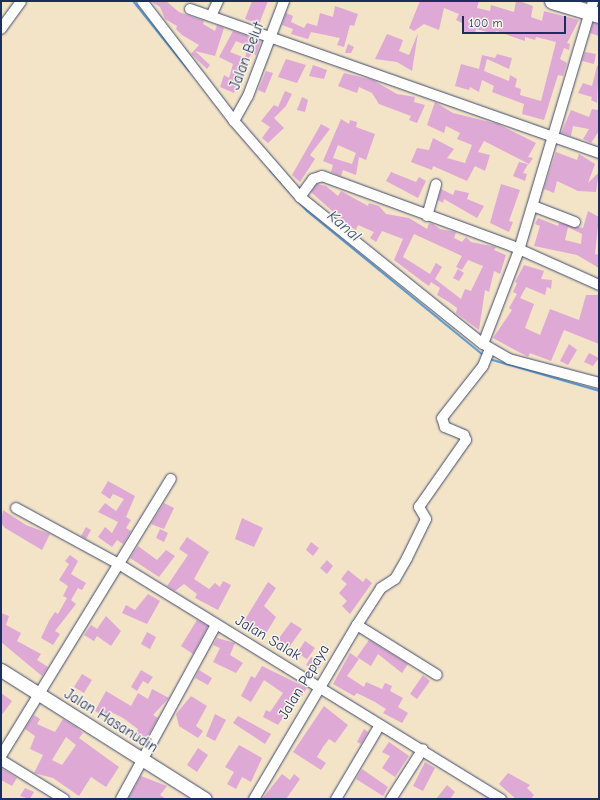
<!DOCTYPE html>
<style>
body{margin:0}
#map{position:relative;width:600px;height:800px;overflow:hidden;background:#f3e3c7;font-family:"Comic Neue",sans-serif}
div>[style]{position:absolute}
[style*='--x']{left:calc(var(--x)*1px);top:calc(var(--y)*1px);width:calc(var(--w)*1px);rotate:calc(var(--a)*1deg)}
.stream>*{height:2px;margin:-1px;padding:0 1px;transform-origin:1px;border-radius:1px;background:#62a0d4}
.building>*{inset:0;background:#dfa9d6}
.roads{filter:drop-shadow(0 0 1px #3b4a6e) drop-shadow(0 0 1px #3b4a6e)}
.minor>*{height:10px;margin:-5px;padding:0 5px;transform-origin:5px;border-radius:5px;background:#fff}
.major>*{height:13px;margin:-6.5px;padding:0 6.5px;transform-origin:6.5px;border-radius:6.5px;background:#fff}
.highway>*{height:15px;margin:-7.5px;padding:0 7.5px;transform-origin:7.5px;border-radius:7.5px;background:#fff}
span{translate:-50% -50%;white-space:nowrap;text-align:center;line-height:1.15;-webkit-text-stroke:3px #fbf7ec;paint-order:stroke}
.street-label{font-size:15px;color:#1b2f5e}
.water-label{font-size:16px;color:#345787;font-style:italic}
.frame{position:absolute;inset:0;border:2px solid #1b2f5e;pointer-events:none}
.scale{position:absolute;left:462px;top:16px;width:104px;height:18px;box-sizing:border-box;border:2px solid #1b2f5e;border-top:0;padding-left:5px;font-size:12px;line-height:14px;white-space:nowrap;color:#1b2f5e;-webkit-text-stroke:3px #fbf7ec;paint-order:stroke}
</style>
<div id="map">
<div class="stream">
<i style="--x:133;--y:1;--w:90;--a:51.3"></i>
<i style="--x:270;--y:170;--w:55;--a:47.9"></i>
<i style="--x:307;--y:211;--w:229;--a:39.3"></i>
<i style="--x:489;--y:359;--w:115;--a:16.2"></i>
</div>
<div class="building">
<i style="clip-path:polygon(150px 1px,166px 1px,179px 12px,204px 21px,203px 24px,215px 31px,217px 25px,224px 28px,215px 56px,195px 51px,210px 65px,207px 69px,191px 54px,199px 45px,182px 35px,176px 29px,177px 26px,165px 19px,160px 7px)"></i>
<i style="clip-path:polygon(252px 1px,268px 1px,259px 24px,245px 19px)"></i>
<i style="clip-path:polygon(420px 1px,479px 1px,477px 8px,490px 11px,491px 5px,514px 12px,516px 1px,519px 1px,533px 6px,531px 17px,542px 21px,544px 11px,579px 20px,567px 43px,570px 44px,569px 50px,564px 48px,560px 59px,567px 63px,565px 69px,563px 76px,558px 75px,544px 120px,522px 114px,524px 104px,492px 92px,494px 86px,482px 80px,479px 92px,470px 87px,469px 90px,455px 86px,461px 64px,479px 69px,482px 55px,495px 58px,497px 54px,512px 58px,509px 69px,487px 59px,484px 71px,509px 81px,510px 75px,517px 79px,515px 87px,521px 89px,520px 95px,541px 101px,556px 42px,536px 37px,535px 40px,525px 37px,525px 41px,496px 31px,495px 34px,476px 29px,475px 34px,462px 31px,464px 24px,456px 20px,459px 14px,444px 8px,439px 30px,424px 24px,414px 31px,409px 28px)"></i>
<i style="clip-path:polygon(335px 6px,358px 14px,354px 26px,350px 25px,344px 47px,337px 45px,340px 38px,311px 32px,308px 39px,291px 34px,293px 29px,282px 25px,286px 13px,293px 16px,291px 22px,304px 28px,307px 23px,317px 26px,320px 13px,333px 17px)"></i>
<i style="clip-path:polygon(593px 23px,599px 24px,599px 36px,590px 33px)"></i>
<i style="clip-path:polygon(evenodd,233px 31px,261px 41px,256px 55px,252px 53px,244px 66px,234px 93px,220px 87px,224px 75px,229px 78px,233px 64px,219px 57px,233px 31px,236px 41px,248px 46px,245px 58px,230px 52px,236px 41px)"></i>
<i style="clip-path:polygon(418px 33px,412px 71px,397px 62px,375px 59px,387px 34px,403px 40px,399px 51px,409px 55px)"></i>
<i style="clip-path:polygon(348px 44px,354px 47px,351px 53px,345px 53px)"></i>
<i style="clip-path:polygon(585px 52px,596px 54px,594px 64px,582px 61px)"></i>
<i style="clip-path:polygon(286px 59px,306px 65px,297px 83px,278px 77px)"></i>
<i style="clip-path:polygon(313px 65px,327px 70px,324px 79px,309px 76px)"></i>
<i style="clip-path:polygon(597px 66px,599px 66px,597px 103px,591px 100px,592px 97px,578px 93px,583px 83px,592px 86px)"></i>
<i style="clip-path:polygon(266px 71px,273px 73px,265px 93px,258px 90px)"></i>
<i style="clip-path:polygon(344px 73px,373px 80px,397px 94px,415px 97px,414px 102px,425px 105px,417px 123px,409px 120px,411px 116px,379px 104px,372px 93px,359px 87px,357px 93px,338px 86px)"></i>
<i style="clip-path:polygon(285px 91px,292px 94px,286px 106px,274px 118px,284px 128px,268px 143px,262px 138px,270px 127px,261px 121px,274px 105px,278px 107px)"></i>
<i style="clip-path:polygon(302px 97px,308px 100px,305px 112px,297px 110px)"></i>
<i style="clip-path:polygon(435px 102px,453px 113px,498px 124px,536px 143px,528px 157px,533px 158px,529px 164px,484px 141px,478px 152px,490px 155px,485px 171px,475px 166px,467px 181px,433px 166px,432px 170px,411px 162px,417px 148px,429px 150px,433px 138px,454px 149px,447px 158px,465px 163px,472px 145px,457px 139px,460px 133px,446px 126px,444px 133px,427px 125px)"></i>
<i style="clip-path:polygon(592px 109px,598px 110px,599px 131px,591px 143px,583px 139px,589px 129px,573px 126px,571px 136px,561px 133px,571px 110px,589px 117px)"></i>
<i style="clip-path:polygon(evenodd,341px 119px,349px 124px,350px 120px,357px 122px,356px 127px,375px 134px,366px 160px,359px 157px,356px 175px,343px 170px,341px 176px,331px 172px,333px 165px,323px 161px,341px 119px,338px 145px,356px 153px,352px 164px,333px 158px,338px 145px)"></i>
<i style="clip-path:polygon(321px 124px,330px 129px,310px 155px,315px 159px,300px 182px,292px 175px)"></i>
<i style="clip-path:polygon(556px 152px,577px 160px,579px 154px,595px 164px,588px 183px,599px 172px,596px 192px,578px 191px,557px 181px,554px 193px,544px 189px)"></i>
<i style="clip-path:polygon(519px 162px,528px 164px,523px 173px,527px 174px,525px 181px,513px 176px)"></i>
<i style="clip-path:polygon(391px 172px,416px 182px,419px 177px,426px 181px,418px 198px,386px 181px)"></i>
<i style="clip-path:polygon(evenodd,317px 184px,326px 186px,338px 196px,341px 191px,368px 206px,369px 203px,379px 206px,386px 214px,409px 218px,427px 229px,429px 223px,433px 224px,440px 229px,456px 232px,454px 238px,462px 242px,466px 237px,471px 242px,496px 247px,494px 250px,506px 255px,500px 274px,494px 271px,489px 292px,485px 290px,479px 330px,456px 313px,457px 308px,449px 302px,437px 295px,440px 288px,431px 282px,429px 286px,423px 282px,394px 260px,403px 239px,382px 231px,376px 242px,370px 238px,374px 232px,358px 225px,356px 230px,349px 226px,311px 192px,317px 184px,414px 234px,462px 256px,456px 267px,462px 270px,468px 260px,483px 266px,471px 291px,465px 289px,461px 299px,435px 279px,442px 267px,436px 263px,430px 274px,403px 257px,414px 234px)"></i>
<i style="clip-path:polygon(501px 184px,520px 190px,509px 221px,513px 222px,509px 232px,490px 223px)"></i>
<i style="clip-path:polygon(441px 189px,453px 195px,455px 190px,469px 193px,467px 199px,484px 206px,477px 218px,444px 199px,443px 203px,438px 200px)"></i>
<i style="clip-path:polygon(evenodd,588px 211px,599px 217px,595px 254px,599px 255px,599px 268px,577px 255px,534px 246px,540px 226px,535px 224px,538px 218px,558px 226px,559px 223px,583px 228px,588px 211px,568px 227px,582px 234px,581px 244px,565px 240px,568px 227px)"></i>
<i style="clip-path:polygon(524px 265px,544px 271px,541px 279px,552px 280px,551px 289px,547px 287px,545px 295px,526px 287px,520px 298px,534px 304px,525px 328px,540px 335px,550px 309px,579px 320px,586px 295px,599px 295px,599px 344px,564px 330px,551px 361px,530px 353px,528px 357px,493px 338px,512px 310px,509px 308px,517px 294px,513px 292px,517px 283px,515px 282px)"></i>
<i style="clip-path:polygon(458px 269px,464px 273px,459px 281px,453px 278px)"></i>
<i style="clip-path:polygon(569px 344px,577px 350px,568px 365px,560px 361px)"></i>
<i style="clip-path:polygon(589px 353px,599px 358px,593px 366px,584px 362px)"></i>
<i style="clip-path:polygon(108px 481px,135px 496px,126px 517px,131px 520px,126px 528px,131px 531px,123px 544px,117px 540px,112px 547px,98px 537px,105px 527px,112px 533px,118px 522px,98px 512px,105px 503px,116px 511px,124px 499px,113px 494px,110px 499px,101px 493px)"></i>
<i style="clip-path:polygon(164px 503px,174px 508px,164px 529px,151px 524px)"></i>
<i style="clip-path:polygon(3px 510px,26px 525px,50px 534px,42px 550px,5px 528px,1px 523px)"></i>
<i style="clip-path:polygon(242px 518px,263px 528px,254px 547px,235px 539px)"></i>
<i style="clip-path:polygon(86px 527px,91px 530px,86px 539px,81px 536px)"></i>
<i style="clip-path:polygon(160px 529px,168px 533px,164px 542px,156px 538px)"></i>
<i style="clip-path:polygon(187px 537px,209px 552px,194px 579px,209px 589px,215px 583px,220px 587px,223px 581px,231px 585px,218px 610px,195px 598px,197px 594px,184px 584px,175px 591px,167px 586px,188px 555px,179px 549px)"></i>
<i style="clip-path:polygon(311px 542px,319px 548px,313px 556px,306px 550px)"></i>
<i style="clip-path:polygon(138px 546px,157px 560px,166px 550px,175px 556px,159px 577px,130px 558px)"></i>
<i style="clip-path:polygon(70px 555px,78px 561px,71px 574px,86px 583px,82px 590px,78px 588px,71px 600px,76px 604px,55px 631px,60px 634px,53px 645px,41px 638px,49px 621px,55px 612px,58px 614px,67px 598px,63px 596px,68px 586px,59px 580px,69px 564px,65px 561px)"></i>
<i style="clip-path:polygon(327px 560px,333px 566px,327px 574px,320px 568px)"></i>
<i style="clip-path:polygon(348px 570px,363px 582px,366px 578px,372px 583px,350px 614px,342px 606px,347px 601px,339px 593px,347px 584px,341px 579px)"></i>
<i style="clip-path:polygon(268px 582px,276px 588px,264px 606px,276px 617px,265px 635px,256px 628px,253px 632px,241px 626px)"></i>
<i style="clip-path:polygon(148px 594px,160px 601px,147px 624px,122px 613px,126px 605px,135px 610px)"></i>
<i style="clip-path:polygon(1px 613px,9px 616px,6px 625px,21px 633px,17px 641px,41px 654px,37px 660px,48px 667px,42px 676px,1px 642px)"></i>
<i style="clip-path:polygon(106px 616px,121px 631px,111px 646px,97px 636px,94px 641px,84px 635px,91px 625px,97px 629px)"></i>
<i style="clip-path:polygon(197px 620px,208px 626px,193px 654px,181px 646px)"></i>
<i style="clip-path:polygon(291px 622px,302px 629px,287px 650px,276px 642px)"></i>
<i style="clip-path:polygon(147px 632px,156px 637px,150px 649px,141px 644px)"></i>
<i style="clip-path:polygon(217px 638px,235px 643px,230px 655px,243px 663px,236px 673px,213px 662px,220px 648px,213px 645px)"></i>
<i style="clip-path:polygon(369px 640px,408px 664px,402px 673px,378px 654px,371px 666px,357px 657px)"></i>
<i style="clip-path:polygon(305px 641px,315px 648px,307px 659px,297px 653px)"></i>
<i style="clip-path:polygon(350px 653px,359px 659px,347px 676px,364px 687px,366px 682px,382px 689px,385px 683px,392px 686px,390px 691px,403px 698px,398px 707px,408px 713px,402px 723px,383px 713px,386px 709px,375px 702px,357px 693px,354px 696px,333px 684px)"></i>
<i style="clip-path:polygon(311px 657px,321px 664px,316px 672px,306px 665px)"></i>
<i style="clip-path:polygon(262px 666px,307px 688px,301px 697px,298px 695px,278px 725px,263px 717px,266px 710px,270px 712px,283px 693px,264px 680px,251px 702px,241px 696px,251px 676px,255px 678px)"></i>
<i style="clip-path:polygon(141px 670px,153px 677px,148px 684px,143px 681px,137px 691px,131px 687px)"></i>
<i style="clip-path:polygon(199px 670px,212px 678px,208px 685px,195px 678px)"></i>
<i style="clip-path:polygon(82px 674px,92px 680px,84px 693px,74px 687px)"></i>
<i style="clip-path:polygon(423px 675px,430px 681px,417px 699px,410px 694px)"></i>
<i style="clip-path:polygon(152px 689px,169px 698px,153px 715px,158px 718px,145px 741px,135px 734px,138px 729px,123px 718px,111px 712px,107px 718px,95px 711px,106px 691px,131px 706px,138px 693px,148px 699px)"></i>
<i style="clip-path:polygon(1px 693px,12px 701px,1px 716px)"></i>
<i style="clip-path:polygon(191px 696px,207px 706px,196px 726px,203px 731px,198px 738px,179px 726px,176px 714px)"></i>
<i style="clip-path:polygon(324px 706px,348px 725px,335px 743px,329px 739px,323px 747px,317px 757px,326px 763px,321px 770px,293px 752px)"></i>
<i style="clip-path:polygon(215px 714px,226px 720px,215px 741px,206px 736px)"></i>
<i style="clip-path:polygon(evenodd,34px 715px,40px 719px,37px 724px,55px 732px,63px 719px,76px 727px,83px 733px,79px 738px,119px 767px,106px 787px,91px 777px,79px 796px,53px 778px,34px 773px,43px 755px,30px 749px,35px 736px,25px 729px,34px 715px,66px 737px,76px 745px,62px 765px,52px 760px,66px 737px)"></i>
<i style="clip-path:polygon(238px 716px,271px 734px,265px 744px,233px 723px)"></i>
<i style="clip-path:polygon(364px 729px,368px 732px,361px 744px,357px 742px)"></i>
<i style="clip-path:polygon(389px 742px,409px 756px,395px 777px,382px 768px,390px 756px,382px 752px)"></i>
<i style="clip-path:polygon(239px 745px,262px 758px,251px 782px,242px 777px,236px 789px,227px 784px,234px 772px,225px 767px)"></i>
<i style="clip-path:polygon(198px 748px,208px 755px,197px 772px,187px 765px)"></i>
<i style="clip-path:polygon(425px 762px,435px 768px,423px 791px,413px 786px)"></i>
<i style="clip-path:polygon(1px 768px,17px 778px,12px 786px,1px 780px)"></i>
<i style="clip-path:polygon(362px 769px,388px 787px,383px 796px,356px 779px)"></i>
<i style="clip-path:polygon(508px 773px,530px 785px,527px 788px,534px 795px,531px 799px,516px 799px,499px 784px)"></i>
<i style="clip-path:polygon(282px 774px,290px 780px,294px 774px,300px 779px,286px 799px,262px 799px)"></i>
<i style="clip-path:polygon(141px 776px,167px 786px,160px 795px,166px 799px,128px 799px)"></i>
<i style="clip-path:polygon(447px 785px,455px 792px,450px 799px,436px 799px)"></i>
<i style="clip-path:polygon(25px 788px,34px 792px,30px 799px,20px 796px)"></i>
</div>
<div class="roads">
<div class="minor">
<i style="--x:142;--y:1;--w:151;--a:52.5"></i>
<i style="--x:234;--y:121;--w:101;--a:49"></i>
<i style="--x:300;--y:197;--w:235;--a:38.8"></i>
<i style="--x:483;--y:344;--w:101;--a:-69"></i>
<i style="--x:519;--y:250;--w:260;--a:-73.4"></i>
<i style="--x:190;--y:9;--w:434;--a:19.4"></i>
<i style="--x:211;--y:16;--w:17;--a:-65"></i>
<i style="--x:1;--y:29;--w:34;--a:-54"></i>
<i style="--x:234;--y:121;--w:29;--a:-61"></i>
<i style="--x:248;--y:96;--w:102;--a:-69.2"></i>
<i style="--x:300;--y:197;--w:22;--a:-54"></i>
<i style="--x:313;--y:179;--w:9;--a:-18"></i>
<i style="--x:322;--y:176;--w:202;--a:20.2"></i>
<i style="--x:512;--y:246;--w:95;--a:24.1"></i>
<i style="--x:533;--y:206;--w:45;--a:20.9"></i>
<i style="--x:427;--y:216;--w:33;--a:-74"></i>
<i style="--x:485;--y:345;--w:28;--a:30"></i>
<i style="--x:509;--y:359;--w:93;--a:14.9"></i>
<i style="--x:16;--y:508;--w:115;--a:28.6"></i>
<i style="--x:117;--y:563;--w:451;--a:31.6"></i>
<i style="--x:357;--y:625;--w:94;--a:32"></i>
<i style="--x:1;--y:756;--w:325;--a:-58.5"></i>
<i style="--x:1;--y:760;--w:74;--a:31.8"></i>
<i style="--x:121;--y:799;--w:198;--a:-61.4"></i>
<i style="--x:254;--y:799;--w:202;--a:-59.4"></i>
<i style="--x:357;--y:625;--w:44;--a:-57"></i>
<i style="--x:381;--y:588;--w:17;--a:-33"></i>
<i style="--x:395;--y:579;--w:24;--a:-60"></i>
<i style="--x:407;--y:558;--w:43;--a:-64"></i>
<i style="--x:426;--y:519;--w:14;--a:-120"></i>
<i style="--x:419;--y:507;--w:82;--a:-55"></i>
<i style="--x:466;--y:440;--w:5;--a:-112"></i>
<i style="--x:464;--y:435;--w:21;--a:-157"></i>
<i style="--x:445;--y:427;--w:9;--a:-108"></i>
<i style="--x:442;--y:418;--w:66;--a:-51.7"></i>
<i style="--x:483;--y:366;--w:18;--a:-68"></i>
<i style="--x:336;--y:799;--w:86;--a:-59.3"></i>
<i style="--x:391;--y:799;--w:59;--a:-57.4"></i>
</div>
<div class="major">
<i style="--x:1;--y:670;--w:241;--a:32.3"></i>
</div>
<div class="highway">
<i style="--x:552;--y:1;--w:49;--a:16.6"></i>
</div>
</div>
<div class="street-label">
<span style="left:247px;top:56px;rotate:-69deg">Jalan Belut</span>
<span style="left:268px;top:638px;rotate:31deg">Jalan Salak</span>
<span style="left:304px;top:682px;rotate:-59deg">Jalan Pepaya</span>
<span style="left:111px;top:721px;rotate:32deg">Jalan Hasanudin</span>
</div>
<div class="water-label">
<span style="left:344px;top:226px;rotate:41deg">Kanal</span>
</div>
<div class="frame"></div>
<div class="scale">100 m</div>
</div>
